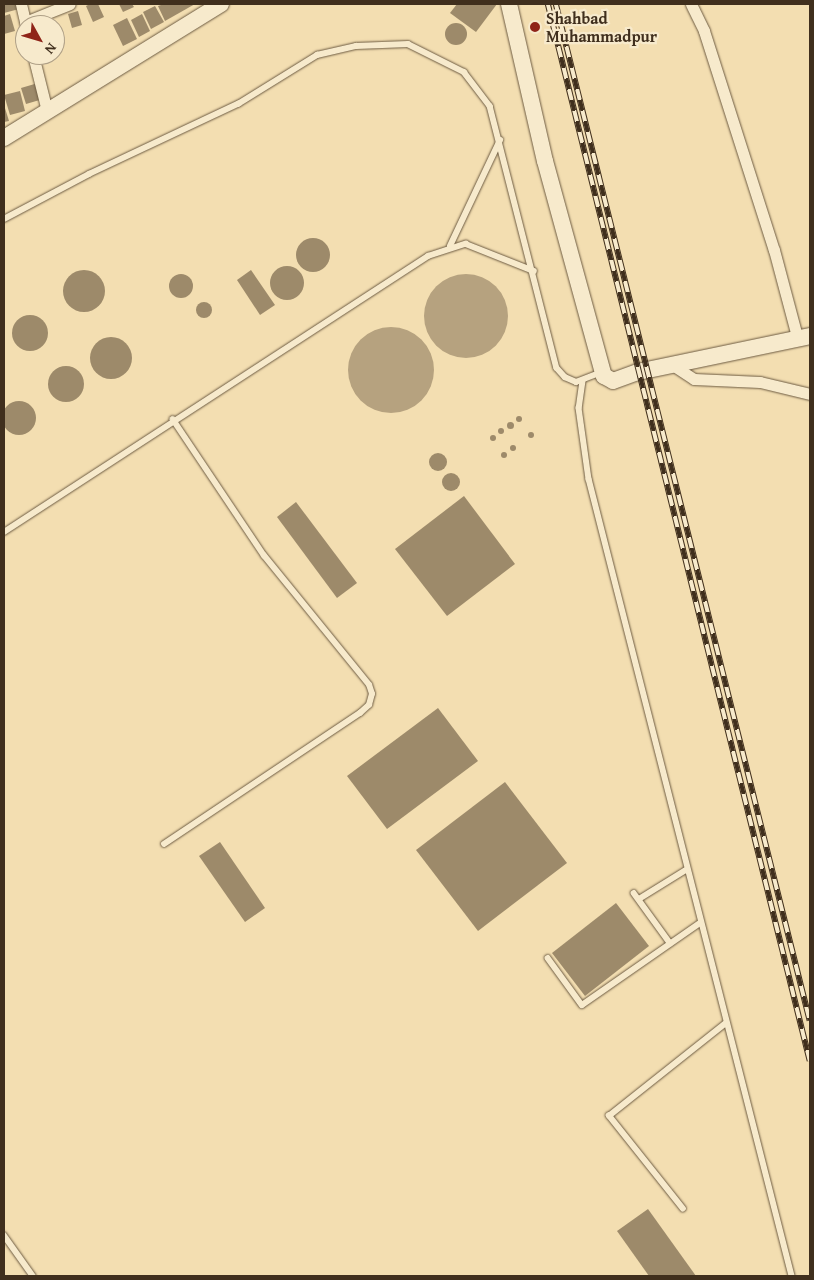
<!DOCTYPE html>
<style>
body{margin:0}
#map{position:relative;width:814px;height:1280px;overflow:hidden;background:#f3deb1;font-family:"Gentium Book Plus",serif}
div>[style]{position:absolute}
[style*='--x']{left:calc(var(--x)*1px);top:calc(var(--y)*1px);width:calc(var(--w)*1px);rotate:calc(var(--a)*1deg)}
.water>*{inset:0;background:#b6a27f}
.round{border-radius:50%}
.building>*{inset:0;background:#9d8a6a}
.roads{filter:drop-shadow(0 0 1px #6d5b42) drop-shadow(0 0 1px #6d5b42)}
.lane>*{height:5.5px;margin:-2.75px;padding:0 2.75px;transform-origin:2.75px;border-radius:2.75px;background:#f7eacc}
.street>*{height:11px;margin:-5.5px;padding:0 5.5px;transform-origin:5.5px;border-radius:5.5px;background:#f7eacc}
.secondary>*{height:16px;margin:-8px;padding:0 8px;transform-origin:8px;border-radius:8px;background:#f7eacc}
.rail>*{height:5.5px;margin-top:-2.75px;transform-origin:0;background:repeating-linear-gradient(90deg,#f7eacc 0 11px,#402f1d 0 22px);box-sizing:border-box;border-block:1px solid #402f1d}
.dots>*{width:14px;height:14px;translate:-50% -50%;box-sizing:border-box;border:2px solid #f7eacc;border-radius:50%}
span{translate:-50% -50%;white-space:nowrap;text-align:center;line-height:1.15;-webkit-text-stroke:4.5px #f7eacc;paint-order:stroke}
.poi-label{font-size:16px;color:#402f1d;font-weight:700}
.left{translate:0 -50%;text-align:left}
.frame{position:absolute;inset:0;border:5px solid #402f1d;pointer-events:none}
.north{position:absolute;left:15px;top:15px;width:50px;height:50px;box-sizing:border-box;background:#f7eacc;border:1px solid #ae9f86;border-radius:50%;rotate:129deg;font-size:14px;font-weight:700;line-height:20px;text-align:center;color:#402f1d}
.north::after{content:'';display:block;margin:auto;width:18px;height:22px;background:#8f2418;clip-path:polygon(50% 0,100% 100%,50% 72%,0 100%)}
</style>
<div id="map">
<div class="water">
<i class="round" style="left:424px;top:274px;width:84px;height:84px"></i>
<i class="round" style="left:348px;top:327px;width:86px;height:86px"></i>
</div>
<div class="building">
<i style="clip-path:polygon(4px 4px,18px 4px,19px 9px,4px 13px)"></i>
<i style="clip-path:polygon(90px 4px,98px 4px,104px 17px,93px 22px,86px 6px)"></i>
<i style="clip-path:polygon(119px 4px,132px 4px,134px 7px,123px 12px)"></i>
<i style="clip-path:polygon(164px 4px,195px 4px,165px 21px,158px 6px)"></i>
<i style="clip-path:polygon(457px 4px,497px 4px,476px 32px,450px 13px)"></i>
<i style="clip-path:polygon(155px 6px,164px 22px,151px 29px,143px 12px)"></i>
<i style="clip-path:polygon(78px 11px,82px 25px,72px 28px,68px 14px)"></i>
<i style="clip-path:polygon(10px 14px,15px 31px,4px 34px,4px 16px)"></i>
<i style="clip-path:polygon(142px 14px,150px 31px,139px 37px,131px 20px)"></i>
<i style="clip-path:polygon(127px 18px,137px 39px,123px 46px,113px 25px)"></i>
<i class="round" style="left:445px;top:23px;width:22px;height:22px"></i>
<i style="clip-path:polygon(38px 83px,43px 99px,26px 104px,21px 88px)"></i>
<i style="clip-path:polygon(20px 91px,25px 111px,10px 115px,4px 95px)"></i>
<i style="clip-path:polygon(4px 105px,9px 121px,4px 122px)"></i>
<i class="round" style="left:296px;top:238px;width:34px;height:34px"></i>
<i class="round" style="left:270px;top:266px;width:34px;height:34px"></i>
<i style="clip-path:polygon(251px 270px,275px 305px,260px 315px,237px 280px)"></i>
<i class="round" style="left:63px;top:270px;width:42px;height:42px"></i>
<i class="round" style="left:169px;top:274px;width:24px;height:24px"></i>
<i class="round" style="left:196px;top:302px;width:16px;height:16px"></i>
<i class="round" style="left:12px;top:315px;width:36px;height:36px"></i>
<i class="round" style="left:90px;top:337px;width:42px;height:42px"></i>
<i class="round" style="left:48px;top:366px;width:36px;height:36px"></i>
<i class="round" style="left:2px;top:401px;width:34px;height:34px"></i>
<i class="round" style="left:516px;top:416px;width:6px;height:6px"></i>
<i class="round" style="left:506.5px;top:421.5px;width:7px;height:7px"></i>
<i class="round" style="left:498px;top:428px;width:6px;height:6px"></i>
<i class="round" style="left:528px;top:432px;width:6px;height:6px"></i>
<i class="round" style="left:490px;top:435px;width:6px;height:6px"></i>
<i class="round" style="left:510px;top:445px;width:6px;height:6px"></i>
<i class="round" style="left:501px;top:452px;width:6px;height:6px"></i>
<i class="round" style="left:429px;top:453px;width:18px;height:18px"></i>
<i class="round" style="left:442px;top:473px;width:18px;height:18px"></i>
<i style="clip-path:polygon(464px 496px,515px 564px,447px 616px,395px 549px)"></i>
<i style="clip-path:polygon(296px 502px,357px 583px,337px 598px,277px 517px)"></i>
<i style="clip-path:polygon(438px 708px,478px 761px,387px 829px,347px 776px)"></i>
<i style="clip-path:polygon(505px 782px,567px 863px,478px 931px,416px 850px)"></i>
<i style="clip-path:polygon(220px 842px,265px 908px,245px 922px,199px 856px)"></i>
<i style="clip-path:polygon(616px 903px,649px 946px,585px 996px,552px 953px)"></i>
<i style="clip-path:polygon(648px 1209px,696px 1276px,649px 1276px,617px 1231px)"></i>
</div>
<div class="roads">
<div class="lane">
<i style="--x:4;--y:219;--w:96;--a:-27.9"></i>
<i style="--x:89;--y:174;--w:165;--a:-25.2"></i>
<i style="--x:238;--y:104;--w:93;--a:-31.8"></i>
<i style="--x:317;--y:55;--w:40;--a:-13"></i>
<i style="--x:356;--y:46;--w:52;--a:-2.2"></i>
<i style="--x:408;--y:44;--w:63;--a:26.6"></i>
<i style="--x:464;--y:72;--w:43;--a:52.6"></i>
<i style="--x:490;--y:106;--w:270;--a:75.7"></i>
<i style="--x:557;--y:368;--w:12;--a:48"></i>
<i style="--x:565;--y:377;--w:12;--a:24"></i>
<i style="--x:576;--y:382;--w:28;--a:-21"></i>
<i style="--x:450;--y:246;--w:117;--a:-64.7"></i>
<i style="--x:583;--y:381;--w:27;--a:98"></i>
<i style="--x:579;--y:408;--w:72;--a:82"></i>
<i style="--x:589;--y:479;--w:822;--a:75.71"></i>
<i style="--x:4;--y:532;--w:506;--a:-33.06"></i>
<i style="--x:428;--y:256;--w:40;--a:-18"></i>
<i style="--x:466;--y:244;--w:73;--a:21.7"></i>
<i style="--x:164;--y:844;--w:236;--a:-33.8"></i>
<i style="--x:360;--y:713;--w:12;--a:-42"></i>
<i style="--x:369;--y:705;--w:11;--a:-75"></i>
<i style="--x:372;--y:694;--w:9;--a:-108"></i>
<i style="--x:369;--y:685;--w:166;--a:-129.1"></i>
<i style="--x:264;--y:556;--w:164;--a:-123.8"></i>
<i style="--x:634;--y:893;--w:62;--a:54.2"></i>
<i style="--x:639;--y:899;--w:55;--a:-31.7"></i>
<i style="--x:548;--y:958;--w:58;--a:54.1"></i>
<i style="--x:582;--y:1005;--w:144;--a:-34.8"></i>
<i style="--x:683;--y:1209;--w:119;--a:-128.5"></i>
<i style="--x:609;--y:1116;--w:149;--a:-38.5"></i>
<i style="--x:4;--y:1235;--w:50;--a:54.7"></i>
</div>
<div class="street">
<i style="--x:21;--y:4;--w:22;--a:77"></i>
<i style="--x:691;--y:4;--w:30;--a:64"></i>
<i style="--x:704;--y:31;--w:230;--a:72.3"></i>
<i style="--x:774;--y:250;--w:93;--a:75.1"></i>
<i style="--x:25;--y:22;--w:48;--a:-21.8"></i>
<i style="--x:33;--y:55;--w:58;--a:76"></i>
<i style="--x:674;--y:366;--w:24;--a:33"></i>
<i style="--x:694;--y:379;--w:66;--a:2.6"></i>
<i style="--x:760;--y:382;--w:51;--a:13.5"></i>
</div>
<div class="secondary">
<i style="--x:509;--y:4;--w:161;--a:77.1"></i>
<i style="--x:545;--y:161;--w:223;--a:74.7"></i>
<i style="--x:604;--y:376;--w:10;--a:29"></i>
<i style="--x:613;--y:381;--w:27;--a:-20"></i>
<i style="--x:638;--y:372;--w:176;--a:-11.8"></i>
<i style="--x:4;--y:138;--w:255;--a:-31.7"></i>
</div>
</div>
<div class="rail">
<i style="--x:548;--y:4;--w:1089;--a:76.08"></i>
<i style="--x:556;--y:4;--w:1048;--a:75.98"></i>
</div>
<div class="dots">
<i style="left:535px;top:27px;background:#8f2418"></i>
</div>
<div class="poi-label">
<span class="left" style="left:546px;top:27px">Shahbad<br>Muhammadpur</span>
</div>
<div class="frame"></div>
<div class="north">N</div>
</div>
